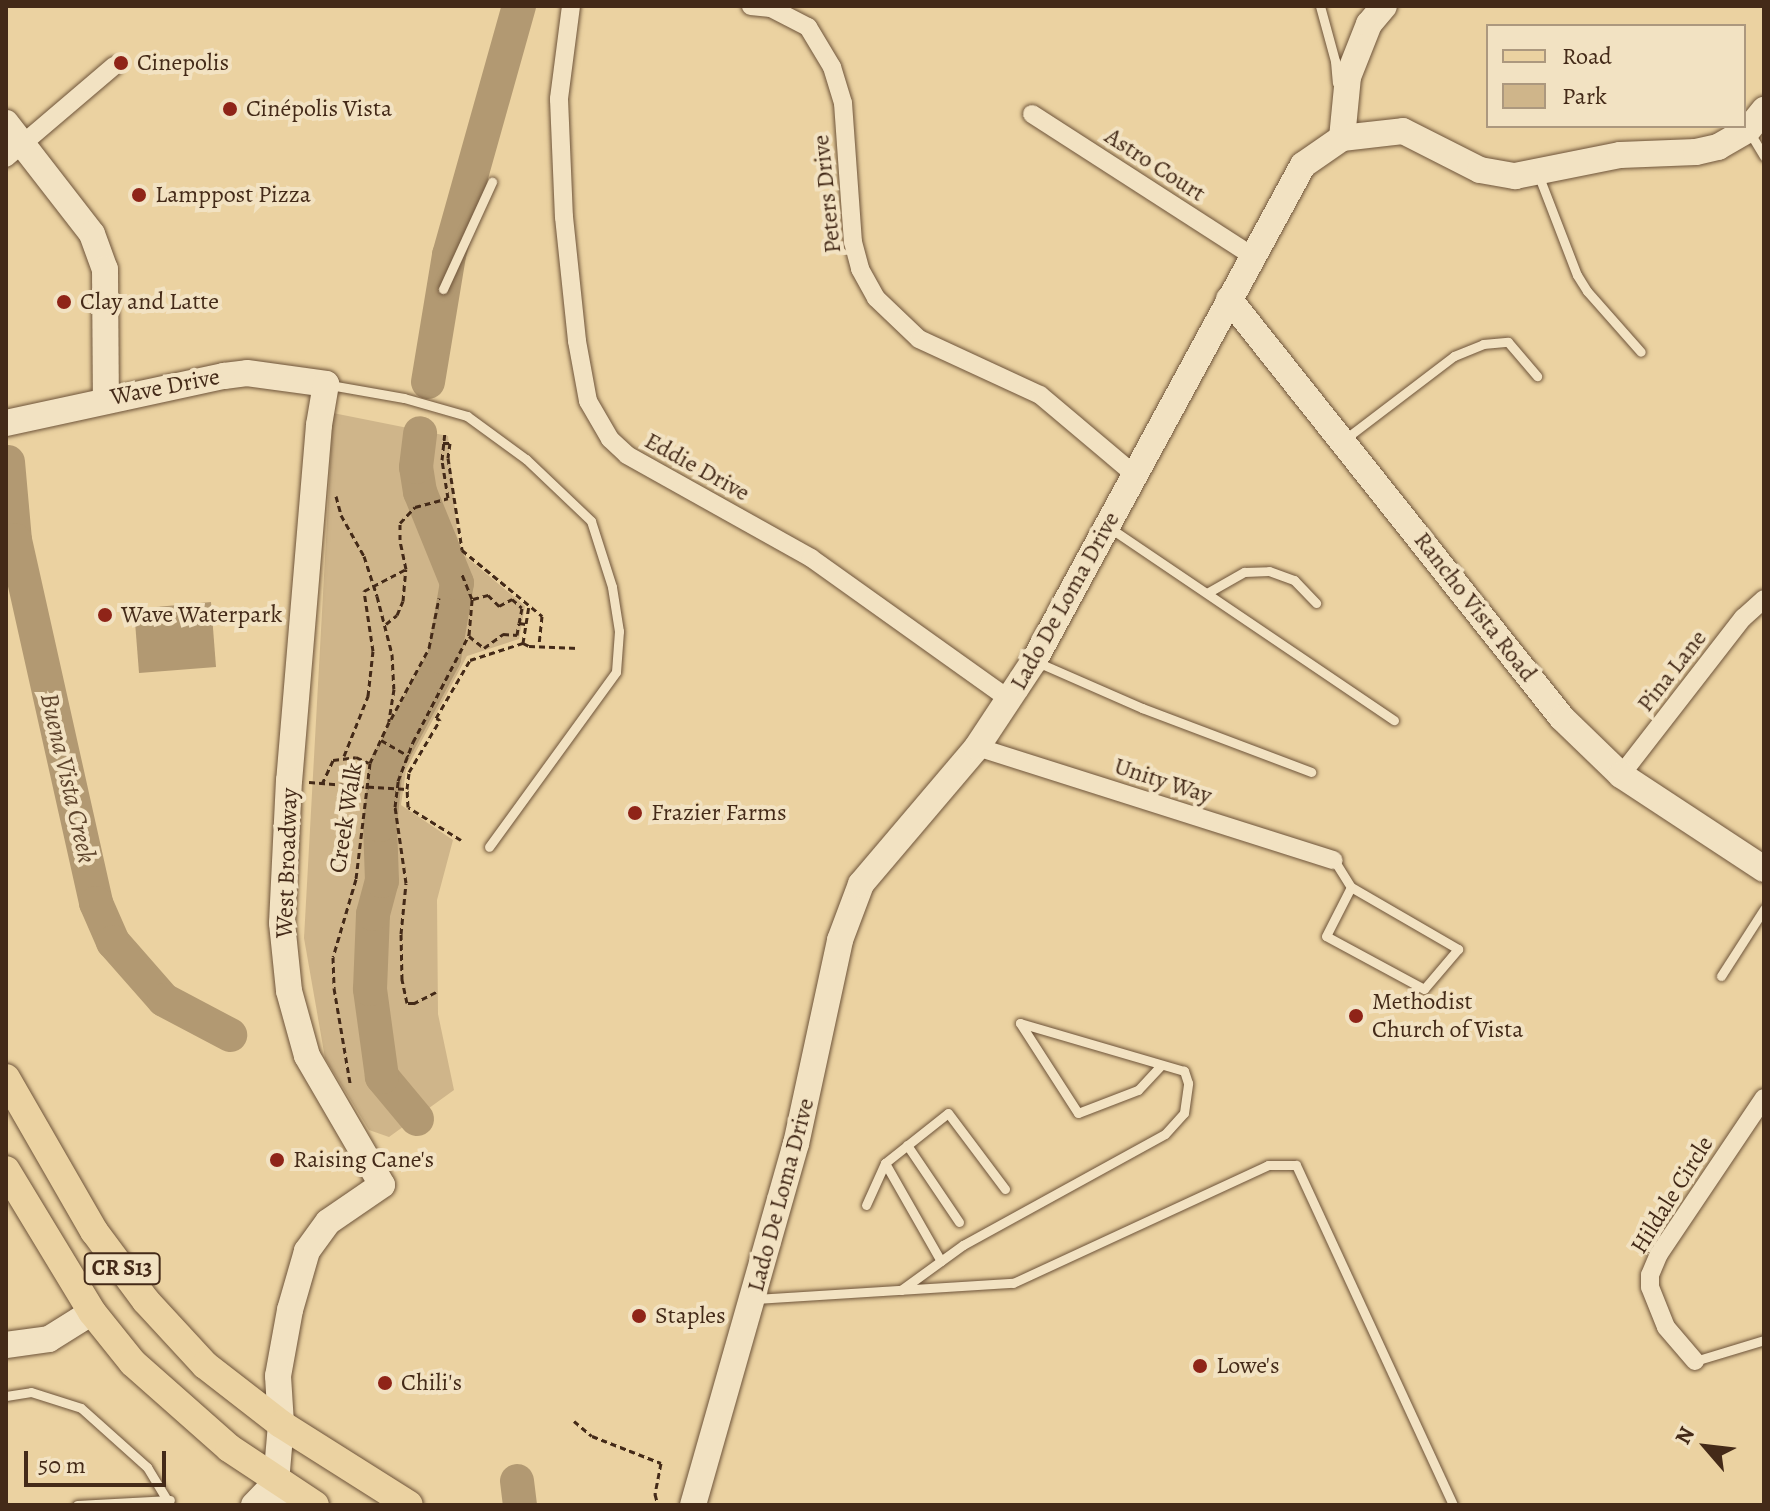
<!DOCTYPE html>
<meta charset="utf-8">
<style>
body{margin:0}
#map{position:relative;width:1770px;height:1511px;overflow:hidden;background:#ebd2a1;font-family:Alegreya,serif}
div>[style]{position:absolute}
[style*='--x']{left:calc(var(--x)*1px);top:calc(var(--y)*1px);width:calc(var(--w)*1px);rotate:calc(var(--a)*1deg)}
.green>*{inset:0;background:#cfb58a}
.water>*{inset:0;background:#b29972}
.river>*{height:34px;margin:-17px;padding:0 17px;transform-origin:17px;border-radius:17px;background:#b29972}
.path>*{height:3px;margin-top:-1.5px;transform-origin:0;background:repeating-linear-gradient(90deg,#442a18 0 6px,transparent 0 10px)}
.roads{filter:drop-shadow(0 0 2px #6e543a) drop-shadow(0 0 2px #6e543a)}
.lane>*{height:9px;margin:-4.5px;padding:0 4.5px;transform-origin:4.5px;border-radius:4.5px;background:#f2e2c2}
.street>*{height:18px;margin:-9px;padding:0 9px;transform-origin:9px;border-radius:9px;background:#f2e2c2}
.secondary>*{height:26px;margin:-13px;padding:0 13px;transform-origin:13px;border-radius:13px;background:#f2e2c2}
.primary>*{height:28px;margin:-14px;padding:0 14px;transform-origin:14px;border-radius:14px;background:#ebd2a1}
.path-bridge>*{height:3px;margin-top:-1.5px;transform-origin:0;background:repeating-linear-gradient(90deg,#442a18 0 6px,transparent 0 10px)}
.dots>*{width:22px;height:22px;translate:-50% -50%;box-sizing:border-box;border:4px solid #f2e2c2;border-radius:50%}
span{translate:-50% -50%;white-space:nowrap;text-align:center;line-height:1.15;-webkit-text-stroke:8px #f2e2c2;paint-order:stroke}
.shield-label span{padding:2px 6px;background:#f2e2c2;border:2px solid;border-radius:6px;-webkit-text-stroke-width:0}
.shield-label{font-size:22px;color:#442a18;font-weight:700}
.poi-label{font-size:24px;color:#442a18}
.left{translate:0 -50%;text-align:left}
.street-label{font-size:24px;color:#442a18}
.water-label{font-size:26px;color:#60462e;font-style:italic}
.frame{position:absolute;inset:0;border:8px solid #442a18;pointer-events:none}
.legend{position:absolute;left:1486px;top:24px;width:260px;height:104px;box-sizing:border-box;background:#f2e2c2;border:2px solid #ac987e;margin:0;padding:10px 14px;list-style:none;font-size:24px;color:#442a18}
.legend li{display:flex;align-items:center;gap:16px;height:40px}
.legend b{width:40px;border:2px solid #ac987e}
.north{position:absolute;left:1666px;top:1407px;width:80px;height:80px;-webkit-text-stroke:6px #f2e2c2;paint-order:stroke;rotate:298deg;font-size:22px;font-weight:700;line-height:32px;text-align:center;color:#442a18}
.north::after{content:'';display:block;margin:auto;width:28px;height:36px;background:#442a18;clip-path:polygon(50% 0,100% 100%,50% 72%,0 100%)}
.scale{position:absolute;left:24px;top:1451px;width:142px;height:36px;box-sizing:border-box;border:4px solid #442a18;border-top:0;padding-left:10px;font-size:24px;line-height:28px;white-space:nowrap;color:#442a18;-webkit-text-stroke:6px #f2e2c2;paint-order:stroke}
</style>
<div id="map">
<div class="green">
<i style="clip-path:polygon(333px 413px,448px 436px,459px 551px,525px 606px,519px 639px,467px 656px,406px 770px,401px 805px,453px 840px,437px 900px,438px 1014px,454px 1090px,389px 1137px,369px 1130px,325px 1058px,304px 938px)"></i>
</div>
<div class="water">
<i style="clip-path:polygon(211px 602px,216px 667px,139px 673px,134px 609px)"></i>
</div>
<div class="river">
<i style="--x:428;--y:382;--w:129;--a:-80.6"></i>
<i style="--x:449;--y:255;--w:259;--a:-74.3"></i>
<i style="--x:8;--y:462;--w:78;--a:84.9"></i>
<i style="--x:15;--y:540;--w:372;--a:77.4"></i>
<i style="--x:96;--y:903;--w:43;--a:66.4"></i>
<i style="--x:113;--y:942;--w:77;--a:48.7"></i>
<i style="--x:164;--y:1000;--w:75;--a:27.9"></i>
<i style="--x:417;--y:1119;--w:55;--a:-129.8"></i>
<i style="--x:382;--y:1077;--w:89;--a:-97.8"></i>
<i style="--x:370;--y:989;--w:75;--a:-87.7"></i>
<i style="--x:373;--y:914;--w:34;--a:-75"></i>
<i style="--x:382;--y:881;--w:56;--a:-92"></i>
<i style="--x:380;--y:825;--w:59;--a:-84.2"></i>
<i style="--x:386;--y:766;--w:123;--a:-61.8"></i>
<i style="--x:444;--y:658;--w:76;--a:-80.2"></i>
<i style="--x:457;--y:583;--w:98;--a:-112.1"></i>
<i style="--x:420;--y:492;--w:25;--a:-99"></i>
<i style="--x:416;--y:467;--w:34;--a:-83"></i>
<i style="--x:517;--y:1481;--w:24;--a:83"></i>
</div>
<div class="path">
<i style="--x:443;--y:443;--w:7;--a:0"></i>
<i style="--x:450;--y:443;--w:15;--a:98"></i>
<i style="--x:448;--y:458;--w:93;--a:81.3"></i>
<i style="--x:462;--y:550;--w:104;--a:39.5"></i>
<i style="--x:542;--y:616;--w:29;--a:96"></i>
<i style="--x:336;--y:496;--w:20;--a:75"></i>
<i style="--x:341;--y:515;--w:47;--a:60.7"></i>
<i style="--x:364;--y:556;--w:42;--a:72"></i>
<i style="--x:377;--y:596;--w:60;--a:75.5"></i>
<i style="--x:392;--y:654;--w:35;--a:87"></i>
<i style="--x:394;--y:689;--w:33;--a:99"></i>
<i style="--x:389;--y:722;--w:45;--a:114.9"></i>
<i style="--x:370;--y:763;--w:117;--a:96.9"></i>
<i style="--x:356;--y:879;--w:81;--a:106.4"></i>
<i style="--x:333;--y:957;--w:31;--a:88"></i>
<i style="--x:334;--y:988;--w:96;--a:80.4"></i>
<i style="--x:473;--y:599;--w:16;--a:-15"></i>
<i style="--x:488;--y:595;--w:16;--a:45"></i>
<i style="--x:499;--y:606;--w:15;--a:-28"></i>
<i style="--x:512;--y:599;--w:13;--a:42"></i>
<i style="--x:522;--y:608;--w:15;--a:101"></i>
<i style="--x:386;--y:624;--w:14;--a:-39"></i>
<i style="--x:397;--y:615;--w:15;--a:-67"></i>
<i style="--x:403;--y:601;--w:32;--a:-85"></i>
<i style="--x:406;--y:569;--w:30;--a:-102"></i>
<i style="--x:400;--y:540;--w:17;--a:-90"></i>
<i style="--x:400;--y:523;--w:22;--a:-47"></i>
<i style="--x:415;--y:507;--w:34;--a:-15"></i>
<i style="--x:448;--y:498;--w:38;--a:-99"></i>
<i style="--x:442;--y:460;--w:27;--a:-84"></i>
<i style="--x:469;--y:636;--w:19;--a:39"></i>
<i style="--x:484;--y:648;--w:24;--a:-36"></i>
<i style="--x:503;--y:634;--w:14;--a:4"></i>
<i style="--x:517;--y:635;--w:12;--a:-81"></i>
<i style="--x:519;--y:623;--w:7;--a:8"></i>
<i style="--x:523;--y:643;--w:36;--a:-81"></i>
<i style="--x:391;--y:719;--w:81;--a:-61.8"></i>
<i style="--x:429;--y:648;--w:51;--a:-78.7"></i>
<i style="--x:381;--y:740;--w:32;--a:30"></i>
<i style="--x:344;--y:756;--w:65;--a:-68.2"></i>
<i style="--x:368;--y:696;--w:45;--a:-83.7"></i>
<i style="--x:373;--y:651;--w:61;--a:-98.5"></i>
<i style="--x:364;--y:591;--w:47;--a:-27.6"></i>
<i style="--x:309;--y:782;--w:49;--a:4.7"></i>
<i style="--x:322;--y:784;--w:26;--a:-65"></i>
<i style="--x:333;--y:760;--w:23;--a:-7"></i>
<i style="--x:356;--y:757;--w:14;--a:25"></i>
<i style="--x:461;--y:840;--w:62;--a:-148.1"></i>
<i style="--x:408;--y:807;--w:18;--a:-93"></i>
<i style="--x:407;--y:789;--w:17;--a:-83"></i>
<i style="--x:409;--y:772;--w:61;--a:-59.2"></i>
<i style="--x:440;--y:720;--w:4;--a:-153"></i>
<i style="--x:436;--y:718;--w:67;--a:-59.6"></i>
<i style="--x:470;--y:660;--w:56;--a:-17.8"></i>
<i style="--x:523;--y:643;--w:7;--a:27"></i>
<i style="--x:529;--y:646;--w:49;--a:2.3"></i>
<i style="--x:436;--y:992;--w:25;--a:153"></i>
<i style="--x:414;--y:1003;--w:7;--a:180"></i>
<i style="--x:407;--y:1003;--w:24;--a:-102"></i>
<i style="--x:402;--y:980;--w:46;--a:-91.2"></i>
<i style="--x:401;--y:934;--w:51;--a:-84.4"></i>
<i style="--x:406;--y:883;--w:77;--a:-98.2"></i>
<i style="--x:395;--y:807;--w:26;--a:-83"></i>
<i style="--x:398;--y:781;--w:42;--a:-69"></i>
<i style="--x:413;--y:742;--w:121;--a:-62.4"></i>
<i style="--x:469;--y:635;--w:36;--a:-85"></i>
<i style="--x:472;--y:599;--w:27;--a:-112"></i>
<i style="--x:574;--y:1421;--w:23;--a:40"></i>
<i style="--x:592;--y:1436;--w:74;--a:21.4"></i>
<i style="--x:661;--y:1463;--w:32;--a:101"></i>
<i style="--x:655;--y:1494;--w:11;--a:75"></i>
</div>
<div class="roads">
<div class="lane">
<i style="--x:1320;--y:6;--w:57;--a:74.7"></i>
<i style="--x:1335;--y:61;--w:22;--a:85"></i>
<i style="--x:1750;--y:133;--w:27;--a:59"></i>
<i style="--x:1538;--y:174;--w:108;--a:68.9"></i>
<i style="--x:1577;--y:275;--w:19;--a:58"></i>
<i style="--x:1587;--y:291;--w:81;--a:48.5"></i>
<i style="--x:443;--y:289;--w:118;--a:-65.4"></i>
<i style="--x:330;--y:385;--w:75;--a:10"></i>
<i style="--x:404;--y:398;--w:66;--a:15.9"></i>
<i style="--x:467;--y:416;--w:73;--a:36.1"></i>
<i style="--x:526;--y:459;--w:90;--a:43.6"></i>
<i style="--x:591;--y:521;--w:69;--a:72.3"></i>
<i style="--x:612;--y:587;--w:45;--a:81"></i>
<i style="--x:619;--y:631;--w:41;--a:94.2"></i>
<i style="--x:616;--y:672;--w:216;--a:126"></i>
<i style="--x:1345;--y:439;--w:137;--a:-37.3"></i>
<i style="--x:1454;--y:356;--w:31;--a:-22"></i>
<i style="--x:1483;--y:344;--w:25;--a:-5"></i>
<i style="--x:1508;--y:342;--w:45;--a:49.5"></i>
<i style="--x:1110;--y:528;--w:343;--a:34.1"></i>
<i style="--x:1207;--y:593;--w:43;--a:-29.6"></i>
<i style="--x:1244;--y:572;--w:25;--a:-2"></i>
<i style="--x:1269;--y:571;--w:27;--a:20"></i>
<i style="--x:1294;--y:580;--w:32;--a:46"></i>
<i style="--x:1037;--y:662;--w:115;--a:23.7"></i>
<i style="--x:1142;--y:708;--w:181;--a:20.7"></i>
<i style="--x:1334;--y:860;--w:32;--a:58"></i>
<i style="--x:1351;--y:887;--w:124;--a:30.1"></i>
<i style="--x:1458;--y:949;--w:52;--a:130.4"></i>
<i style="--x:1424;--y:989;--w:111;--a:-151.6"></i>
<i style="--x:1326;--y:936;--w:55;--a:-63"></i>
<i style="--x:1721;--y:976;--w:80;--a:-57.3"></i>
<i style="--x:1020;--y:1023;--w:107;--a:57.2"></i>
<i style="--x:1078;--y:1113;--w:64;--a:-21"></i>
<i style="--x:1138;--y:1090;--w:34;--a:-47"></i>
<i style="--x:907;--y:1145;--w:93;--a:56"></i>
<i style="--x:885;--y:1163;--w:113;--a:60.3"></i>
<i style="--x:866;--y:1205;--w:46;--a:-65.7"></i>
<i style="--x:885;--y:1163;--w:80;--a:-38.4"></i>
<i style="--x:948;--y:1113;--w:95;--a:53.1"></i>
<i style="--x:901;--y:1290;--w:77;--a:-36"></i>
<i style="--x:963;--y:1245;--w:230;--a:-28.8"></i>
<i style="--x:1165;--y:1134;--w:28;--a:-48"></i>
<i style="--x:1184;--y:1113;--w:30;--a:-82"></i>
<i style="--x:1188;--y:1083;--w:13;--a:-108"></i>
<i style="--x:1184;--y:1071;--w:171;--a:-163.7"></i>
<i style="--x:756;--y:1299;--w:257;--a:-3.6"></i>
<i style="--x:1013;--y:1283;--w:281;--a:-24.8"></i>
<i style="--x:1268;--y:1165;--w:28;--a:0"></i>
<i style="--x:1296;--y:1165;--w:374;--a:65.2"></i>
<i style="--x:1695;--y:1361;--w:72;--a:-16.9"></i>
<i style="--x:6;--y:1396;--w:25;--a:-9"></i>
<i style="--x:31;--y:1392;--w:52;--a:17.7"></i>
<i style="--x:81;--y:1408;--w:89;--a:41.8"></i>
<i style="--x:147;--y:1467;--w:44;--a:58.8"></i>
<i style="--x:77;--y:1505;--w:93;--a:-3.1"></i>
</div>
<div class="street">
<i style="--x:571;--y:6;--w:94;--a:97.4"></i>
<i style="--x:559;--y:99;--w:118;--a:87.6"></i>
<i style="--x:564;--y:217;--w:125;--a:84"></i>
<i style="--x:577;--y:341;--w:61;--a:79.6"></i>
<i style="--x:588;--y:401;--w:44;--a:59.9"></i>
<i style="--x:610;--y:439;--w:23;--a:43"></i>
<i style="--x:627;--y:455;--w:211;--a:29.2"></i>
<i style="--x:811;--y:558;--w:244;--a:35.5"></i>
<i style="--x:751;--y:6;--w:20;--a:6"></i>
<i style="--x:771;--y:8;--w:42;--a:27.2"></i>
<i style="--x:808;--y:27;--w:47;--a:59"></i>
<i style="--x:832;--y:67;--w:38;--a:73"></i>
<i style="--x:843;--y:103;--w:139;--a:85.9"></i>
<i style="--x:853;--y:242;--w:28;--a:75"></i>
<i style="--x:860;--y:269;--w:33;--a:61"></i>
<i style="--x:876;--y:298;--w:59;--a:43.6"></i>
<i style="--x:919;--y:339;--w:133;--a:24.8"></i>
<i style="--x:1040;--y:395;--w:124;--a:40.1"></i>
<i style="--x:1032;--y:114;--w:262;--a:32.8"></i>
<i style="--x:6;--y:158;--w:142;--a:-40.4"></i>
<i style="--x:977;--y:747;--w:374;--a:17.6"></i>
<i style="--x:1621;--y:775;--w:199;--a:-52.2"></i>
<i style="--x:1743;--y:618;--w:28;--a:-42"></i>
<i style="--x:1695;--y:1361;--w:45;--a:-130.5"></i>
<i style="--x:1666;--y:1327;--w:43;--a:-111.8"></i>
<i style="--x:1650;--y:1287;--w:12;--a:-90"></i>
<i style="--x:1650;--y:1275;--w:23;--a:-67"></i>
<i style="--x:1659;--y:1254;--w:188;--a:-56.1"></i>
</div>
<div class="secondary">
<i style="--x:6;--y:123;--w:140;--a:52.2"></i>
<i style="--x:92;--y:234;--w:37;--a:70"></i>
<i style="--x:105;--y:269;--w:129;--a:89.6"></i>
<i style="--x:1342;--y:138;--w:61;--a:-84.4"></i>
<i style="--x:1348;--y:77;--w:57;--a:-68.4"></i>
<i style="--x:1369;--y:24;--w:23;--a:-50"></i>
<i style="--x:1229;--y:299;--w:535;--a:51.52"></i>
<i style="--x:1562;--y:718;--w:82;--a:44"></i>
<i style="--x:1621;--y:775;--w:171;--a:33.3"></i>
<i style="--x:6;--y:423;--w:223;--a:-12.2"></i>
<i style="--x:224;--y:376;--w:23;--a:-7"></i>
<i style="--x:247;--y:373;--w:80;--a:7.9"></i>
<i style="--x:326;--y:384;--w:42;--a:99.7"></i>
<i style="--x:319;--y:425;--w:356;--a:94.8"></i>
<i style="--x:289;--y:780;--w:143;--a:92.8"></i>
<i style="--x:282;--y:923;--w:68;--a:84.1"></i>
<i style="--x:289;--y:991;--w:67;--a:74.5"></i>
<i style="--x:307;--y:1056;--w:149;--a:59.8"></i>
<i style="--x:382;--y:1185;--w:65;--a:145.6"></i>
<i style="--x:328;--y:1222;--w:36;--a:126"></i>
<i style="--x:307;--y:1251;--w:61;--a:106.1"></i>
<i style="--x:290;--y:1310;--w:67;--a:100.3"></i>
<i style="--x:278;--y:1376;--w:48;--a:86.4"></i>
<i style="--x:281;--y:1424;--w:58;--a:94.9"></i>
<i style="--x:276;--y:1482;--w:25;--a:69"></i>
<i style="--x:6;--y:1345;--w:43;--a:-7.9"></i>
<i style="--x:49;--y:1339;--w:51;--a:-32.1"></i>
<i style="--x:254;--y:1505;--w:32;--a:-46"></i>
<i style="--x:693;--y:1505;--w:375;--a:-74.1"></i>
<i style="--x:796;--y:1144;--w:209;--a:-77.8"></i>
<i style="--x:840;--y:940;--w:60;--a:-69.4"></i>
<i style="--x:861;--y:884;--w:180;--a:-49.7"></i>
<i style="--x:977;--y:747;--w:103;--a:-56.5"></i>
<i style="--x:1034;--y:661;--w:564;--a:-61.53"></i>
<i style="--x:1303;--y:165;--w:47;--a:-34.7"></i>
<i style="--x:1342;--y:138;--w:61;--a:-6.5"></i>
<i style="--x:1403;--y:131;--w:86;--a:26.9"></i>
<i style="--x:1480;--y:170;--w:36;--a:10"></i>
<i style="--x:1515;--y:176;--w:107;--a:-11.3"></i>
<i style="--x:1620;--y:155;--w:76;--a:-2.3"></i>
<i style="--x:1696;--y:152;--w:23;--a:-13"></i>
<i style="--x:1718;--y:147;--w:34;--a:-30"></i>
<i style="--x:1748;--y:130;--w:26;--a:-51"></i>
</div>
<div class="primary">
<i style="--x:6;--y:1078;--w:177;--a:60.1"></i>
<i style="--x:94;--y:1231;--w:87;--a:53.4"></i>
<i style="--x:146;--y:1301;--w:87;--a:47.3"></i>
<i style="--x:205;--y:1365;--w:96;--a:37.8"></i>
<i style="--x:281;--y:1424;--w:151;--a:32.3"></i>
<i style="--x:6;--y:1170;--w:166;--a:58.8"></i>
<i style="--x:92;--y:1312;--w:65;--a:51.2"></i>
<i style="--x:133;--y:1363;--w:128;--a:41.5"></i>
<i style="--x:229;--y:1448;--w:103;--a:33.5"></i>
</div>
</div>
<div class="path-bridge">
<i style="--x:358;--y:786;--w:49;--a:3.5"></i>
</div>
<div class="dots">
<i style="left:121px;top:63px;background:#8f2418"></i>
<i style="left:230px;top:109px;background:#8f2418"></i>
<i style="left:139px;top:195px;background:#8f2418"></i>
<i style="left:64px;top:302px;background:#8f2418"></i>
<i style="left:105px;top:615px;background:#8f2418"></i>
<i style="left:635px;top:813px;background:#8f2418"></i>
<i style="left:1356px;top:1016px;background:#8f2418"></i>
<i style="left:277px;top:1160px;background:#8f2418"></i>
<i style="left:639px;top:1316px;background:#8f2418"></i>
<i style="left:1200px;top:1366px;background:#8f2418"></i>
<i style="left:385px;top:1383px;background:#8f2418"></i>
</div>
<div class="shield-label">
<span style="left:122px;top:1269px">CR S13</span>
</div>
<div class="poi-label">
<span class="left" style="left:137px;top:63px">Cinepolis</span>
<span class="left" style="left:246px;top:109px">Cinépolis Vista</span>
<span class="left" style="left:155px;top:195px">Lamppost Pizza</span>
<span class="left" style="left:80px;top:302px">Clay and Latte</span>
<span class="left" style="left:121px;top:615px">Wave Waterpark</span>
<span class="left" style="left:651px;top:813px">Frazier Farms</span>
<span class="left" style="left:1372px;top:1016px">Methodist<br>Church of Vista</span>
<span class="left" style="left:293px;top:1160px">Raising Cane's</span>
<span class="left" style="left:655px;top:1316px">Staples</span>
<span class="left" style="left:1216px;top:1366px">Lowe's</span>
<span class="left" style="left:401px;top:1383px">Chili's</span>
</div>
<div class="street-label">
<span style="left:1155px;top:165px;rotate:33deg">Astro Court</span>
<span style="left:827px;top:194px;rotate:-96deg">Peters Drive</span>
<span style="left:165px;top:387px;rotate:-11deg">Wave Drive</span>
<span style="left:697px;top:467px;rotate:29deg">Eddie Drive</span>
<span style="left:1065px;top:601px;rotate:-61deg">Lado De Loma Drive</span>
<span style="left:1475px;top:607px;rotate:52deg">Rancho Vista Road</span>
<span style="left:1672px;top:671px;rotate:-52deg">Pina Lane</span>
<span style="left:1163px;top:781px;rotate:18deg">Unity Way</span>
<span style="left:346px;top:818px;rotate:-81deg">Creek Walk</span>
<span style="left:287px;top:863px;rotate:-88deg">West Broadway</span>
<span style="left:781px;top:1195px;rotate:-75deg">Lado De Loma Drive</span>
<span style="left:1672px;top:1195px;rotate:-58deg">Hildale Circle</span>
</div>
<div class="water-label">
<span style="left:68px;top:778px;rotate:77deg">Buena Vista Creek</span>
</div>
<div class="frame"></div>
<ul class="legend">
<li><b style="height:10px;background:#ebd2a1"></b>Road</li>
<li><b style="height:22px;background:#cfb58a"></b>Park</li>
</ul>
<div class="north">N</div>
<div class="scale">50 m</div>
</div>
